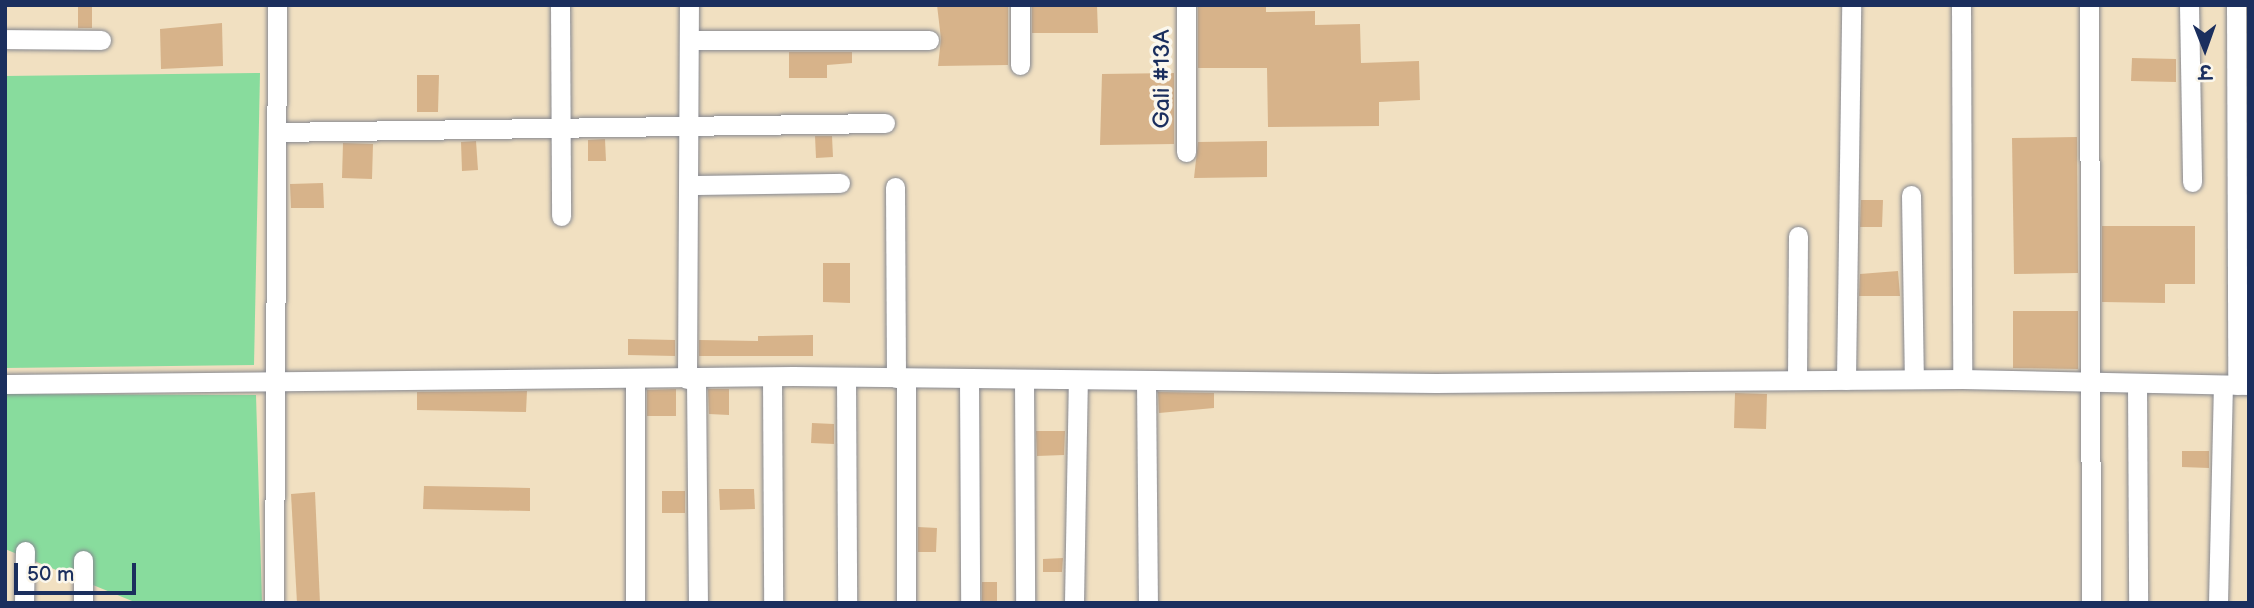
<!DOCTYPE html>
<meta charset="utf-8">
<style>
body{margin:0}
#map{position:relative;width:2254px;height:608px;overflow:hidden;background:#f1e0c1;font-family:"Balsamiq Sans","Playpen Sans Deva",sans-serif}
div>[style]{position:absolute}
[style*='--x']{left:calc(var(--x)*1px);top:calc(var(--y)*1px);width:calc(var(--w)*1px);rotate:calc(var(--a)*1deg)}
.green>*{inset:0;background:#88dc9d}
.building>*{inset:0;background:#d7b38a}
.roads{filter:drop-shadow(0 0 2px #868890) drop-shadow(0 0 2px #868890)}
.minor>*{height:19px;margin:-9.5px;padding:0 9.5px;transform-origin:9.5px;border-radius:9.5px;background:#fff}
span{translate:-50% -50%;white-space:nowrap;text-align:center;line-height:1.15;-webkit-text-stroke:7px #fbf7ec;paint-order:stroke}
.street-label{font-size:23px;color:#1b2f5e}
.frame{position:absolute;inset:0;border:7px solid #1b2f5e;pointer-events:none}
.north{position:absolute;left:2170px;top:14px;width:70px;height:70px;-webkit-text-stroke:5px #fbf7ec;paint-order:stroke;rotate:179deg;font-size:19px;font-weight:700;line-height:28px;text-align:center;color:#1b2f5e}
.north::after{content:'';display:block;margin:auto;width:24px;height:32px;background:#1b2f5e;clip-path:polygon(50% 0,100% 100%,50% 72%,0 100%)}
.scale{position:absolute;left:14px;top:563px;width:122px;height:32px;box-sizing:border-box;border:4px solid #1b2f5e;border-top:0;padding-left:9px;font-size:21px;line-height:24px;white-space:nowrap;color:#1b2f5e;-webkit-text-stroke:5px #fbf7ec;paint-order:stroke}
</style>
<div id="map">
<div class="green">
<i style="clip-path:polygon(260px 73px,254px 365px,5px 368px,5px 76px)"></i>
<i style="clip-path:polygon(5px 394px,256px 395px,262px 603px,137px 603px,5px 549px)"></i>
</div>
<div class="building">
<i style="clip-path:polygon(78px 5px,92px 5px,92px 28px,78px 28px)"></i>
<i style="clip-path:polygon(937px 5px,1008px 5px,1008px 65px,938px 66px,941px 39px)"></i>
<i style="clip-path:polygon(1032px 5px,1097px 5px,1098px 33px,1032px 33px)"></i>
<i style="clip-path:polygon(1198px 5px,1266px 5px,1266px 12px,1315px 11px,1315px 25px,1360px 24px,1361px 63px,1419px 61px,1420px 100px,1379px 102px,1379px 126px,1268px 127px,1267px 68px,1198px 68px)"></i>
<i style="clip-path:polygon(222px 23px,223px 66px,161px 69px,160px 29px)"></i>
<i style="clip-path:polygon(789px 52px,852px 52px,852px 63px,827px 65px,827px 78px,789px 78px)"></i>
<i style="clip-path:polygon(2132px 58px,2176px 59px,2176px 82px,2131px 81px)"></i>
<i style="clip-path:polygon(1174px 73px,1174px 144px,1100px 145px,1102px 74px)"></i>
<i style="clip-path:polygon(417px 75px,439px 75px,438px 112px,417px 112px)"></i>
<i style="clip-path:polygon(815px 136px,832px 136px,833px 157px,816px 158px)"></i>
<i style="clip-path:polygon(2077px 137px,2078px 273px,2014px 274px,2012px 138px)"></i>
<i style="clip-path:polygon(605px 139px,606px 161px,588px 161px,588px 140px)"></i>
<i style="clip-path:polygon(476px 141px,478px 170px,462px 171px,461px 142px)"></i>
<i style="clip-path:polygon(1267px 141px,1267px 177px,1194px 178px,1198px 142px)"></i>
<i style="clip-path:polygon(343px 143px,373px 144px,372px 179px,342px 178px)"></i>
<i style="clip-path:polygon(323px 183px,324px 208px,291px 208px,290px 184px)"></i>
<i style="clip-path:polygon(1861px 200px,1883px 200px,1882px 227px,1860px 227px)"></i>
<i style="clip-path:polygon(2102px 226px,2195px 226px,2195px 284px,2165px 284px,2165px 303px,2102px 302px)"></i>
<i style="clip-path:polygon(823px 263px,850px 263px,850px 303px,823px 302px)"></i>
<i style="clip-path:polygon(1898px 271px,1900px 296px,1859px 296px,1860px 274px)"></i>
<i style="clip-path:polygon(2013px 311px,2078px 311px,2078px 369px,2013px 368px)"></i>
<i style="clip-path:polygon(813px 335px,813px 356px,699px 356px,699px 340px,758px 341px,758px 336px)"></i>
<i style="clip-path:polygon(628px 339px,675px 340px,675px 356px,628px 355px)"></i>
<i style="clip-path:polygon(676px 389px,676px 416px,647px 416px,647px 390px)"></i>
<i style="clip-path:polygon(708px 389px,729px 389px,729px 415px,709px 414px)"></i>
<i style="clip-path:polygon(527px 391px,526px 412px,417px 410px,417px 392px)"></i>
<i style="clip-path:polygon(1158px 392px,1214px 393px,1214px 408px,1159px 413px)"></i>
<i style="clip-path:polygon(1735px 393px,1767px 394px,1766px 429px,1734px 428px)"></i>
<i style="clip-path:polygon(812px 423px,834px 424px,834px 444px,811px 443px)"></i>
<i style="clip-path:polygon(1036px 431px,1065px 431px,1064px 455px,1037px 456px)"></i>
<i style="clip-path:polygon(2182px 451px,2209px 451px,2209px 468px,2182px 467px)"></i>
<i style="clip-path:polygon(424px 486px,530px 488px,530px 511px,423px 509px)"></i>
<i style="clip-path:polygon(719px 489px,754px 489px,755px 509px,720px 510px)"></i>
<i style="clip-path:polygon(662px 491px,685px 491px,685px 513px,662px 513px)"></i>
<i style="clip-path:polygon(315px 492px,320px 603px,297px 603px,291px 494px)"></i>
<i style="clip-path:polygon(918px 527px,937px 528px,936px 552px,918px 552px)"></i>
<i style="clip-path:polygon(1063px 558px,1062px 572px,1043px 572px,1043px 559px)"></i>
<i style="clip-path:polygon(982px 582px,997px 582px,997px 602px,982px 601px)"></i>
</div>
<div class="roads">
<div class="minor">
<i style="--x:560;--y:5;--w:211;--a:89.7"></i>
<i style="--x:1186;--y:5;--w:147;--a:90"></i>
<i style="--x:1961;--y:5;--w:374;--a:89.8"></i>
<i style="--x:2089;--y:5;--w:598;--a:89.81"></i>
<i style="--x:2189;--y:5;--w:177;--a:89"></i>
<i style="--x:2236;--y:5;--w:380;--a:89.8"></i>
<i style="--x:5;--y:39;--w:96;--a:0.6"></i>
<i style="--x:689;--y:40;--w:240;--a:0"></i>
<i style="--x:1020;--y:65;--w:60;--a:-90"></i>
<i style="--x:276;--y:132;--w:609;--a:-0.85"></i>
<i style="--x:689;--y:185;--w:151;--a:-0.8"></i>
<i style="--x:895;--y:187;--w:191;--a:89.7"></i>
<i style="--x:1911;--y:195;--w:184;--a:89.1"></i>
<i style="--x:772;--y:377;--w:226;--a:89.7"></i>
<i style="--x:846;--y:377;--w:226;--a:89.7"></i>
<i style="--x:969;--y:378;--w:225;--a:89.7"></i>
<i style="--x:687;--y:379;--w:374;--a:-89.7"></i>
<i style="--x:696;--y:379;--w:224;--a:89.5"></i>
<i style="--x:1024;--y:379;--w:224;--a:89.7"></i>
<i style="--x:1146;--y:380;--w:223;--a:89.5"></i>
<i style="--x:1797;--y:380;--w:144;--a:-89.6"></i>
<i style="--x:1846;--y:380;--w:375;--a:-89.2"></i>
<i style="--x:2137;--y:383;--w:220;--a:89.7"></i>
<i style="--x:5;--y:384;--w:788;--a:-0.58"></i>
<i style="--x:793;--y:376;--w:642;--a:0.62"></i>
<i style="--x:1435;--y:383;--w:527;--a:-0.43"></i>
<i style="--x:1962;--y:379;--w:287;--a:1.2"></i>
<i style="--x:24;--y:603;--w:52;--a:-88.9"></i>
<i style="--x:83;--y:603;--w:43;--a:-90"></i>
<i style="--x:274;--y:603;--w:598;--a:-89.71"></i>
<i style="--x:635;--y:603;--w:223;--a:-90"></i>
<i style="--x:906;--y:603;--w:225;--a:-90"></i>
<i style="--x:1074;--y:603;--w:223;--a:-89"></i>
<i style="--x:2218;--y:603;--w:217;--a:-88.7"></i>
</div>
</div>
<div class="street-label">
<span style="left:1162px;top:79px;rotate:-90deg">Gali #13A</span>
</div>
<div class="frame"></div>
<div class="north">उ</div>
<div class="scale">50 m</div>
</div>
